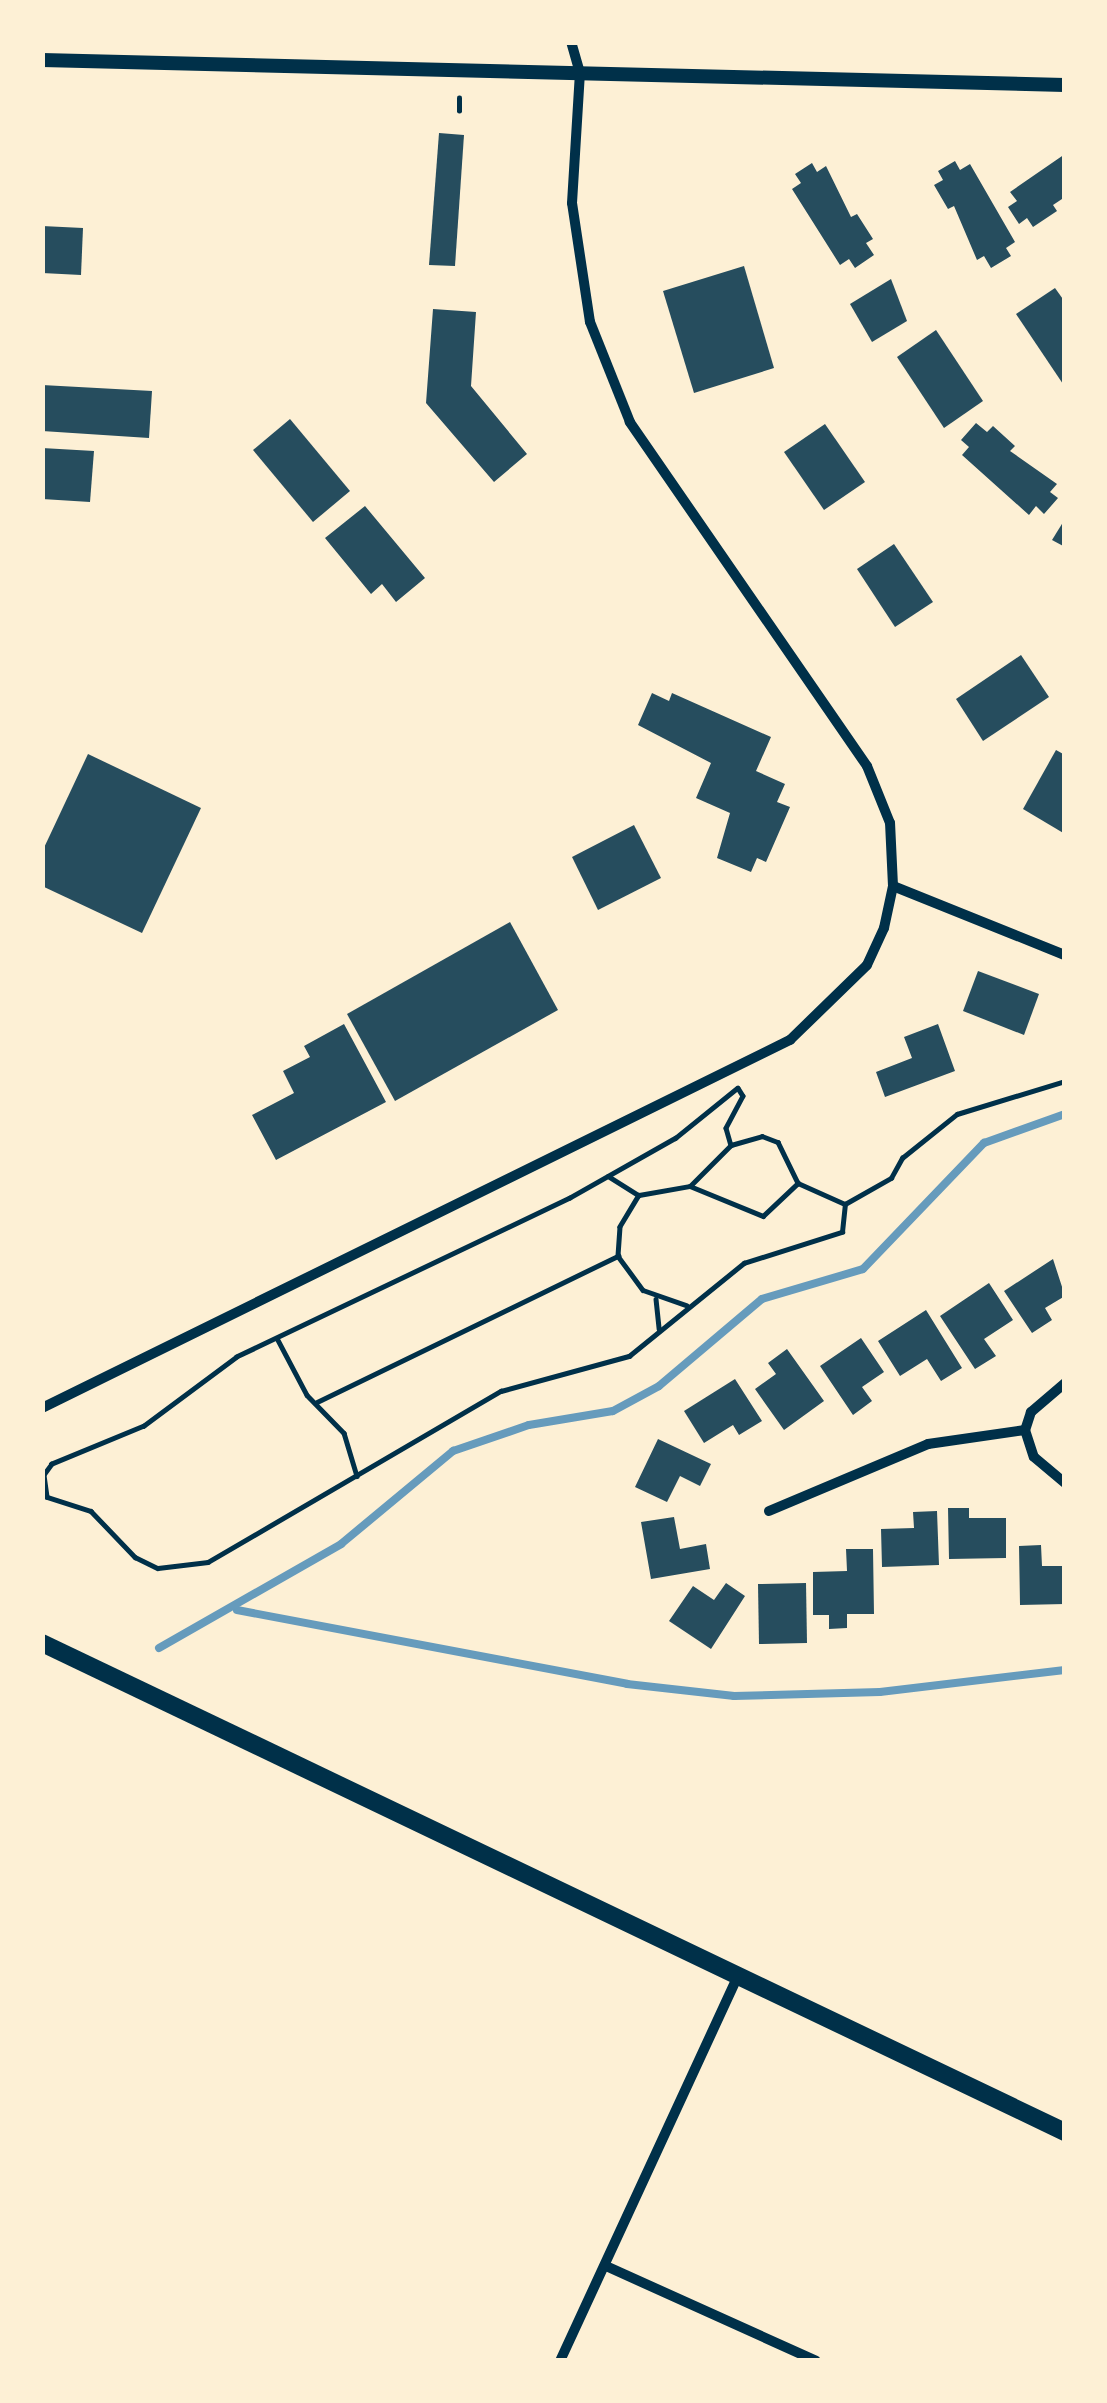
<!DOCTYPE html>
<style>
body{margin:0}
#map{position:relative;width:1107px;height:2403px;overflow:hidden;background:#fdf0d5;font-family:"Noto Sans",sans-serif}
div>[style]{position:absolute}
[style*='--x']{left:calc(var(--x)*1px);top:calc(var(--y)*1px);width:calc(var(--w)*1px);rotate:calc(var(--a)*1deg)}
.stream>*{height:8px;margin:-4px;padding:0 4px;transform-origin:4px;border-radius:4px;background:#669bbc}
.building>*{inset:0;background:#264d5e}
.path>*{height:4.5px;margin:-2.25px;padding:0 2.25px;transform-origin:2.25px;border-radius:2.25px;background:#003049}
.minor>*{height:10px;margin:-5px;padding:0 5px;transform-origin:5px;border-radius:5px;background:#003049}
.tertiary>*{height:14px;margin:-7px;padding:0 7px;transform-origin:7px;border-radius:7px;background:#003049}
.trunk>*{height:18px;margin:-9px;padding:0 9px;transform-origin:9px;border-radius:9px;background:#003049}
span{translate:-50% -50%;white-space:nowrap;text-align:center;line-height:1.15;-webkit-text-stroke:9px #fdf0d5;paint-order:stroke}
.frame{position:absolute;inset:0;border:45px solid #fdf0d5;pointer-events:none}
</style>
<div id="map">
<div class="stream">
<i style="--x:237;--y:1610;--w:397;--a:10.7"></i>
<i style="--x:627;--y:1684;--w:108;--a:6.4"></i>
<i style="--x:734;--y:1696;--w:146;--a:-1.6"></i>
<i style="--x:880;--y:1692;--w:186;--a:-6.8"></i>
<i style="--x:159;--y:1648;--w:210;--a:-29.7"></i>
<i style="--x:341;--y:1544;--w:146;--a:-39.7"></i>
<i style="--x:453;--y:1451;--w:80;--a:-18.9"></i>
<i style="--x:529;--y:1425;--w:85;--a:-9.5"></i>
<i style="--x:613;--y:1411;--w:52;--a:-28.5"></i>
<i style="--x:659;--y:1386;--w:135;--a:-40.2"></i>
<i style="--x:762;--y:1299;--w:105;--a:-16.5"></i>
<i style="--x:863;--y:1269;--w:175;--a:-46.2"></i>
<i style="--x:984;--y:1143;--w:86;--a:-19.7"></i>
</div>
<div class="building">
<i style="clip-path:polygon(439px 133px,464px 135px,455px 266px,429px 265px)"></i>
<i style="clip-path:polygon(1065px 154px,1065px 197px,1053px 205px,1057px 211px,1033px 227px,1027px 218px,1019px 224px,1008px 207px,1017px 201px,1010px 192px)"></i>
<i style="clip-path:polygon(955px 161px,960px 170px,970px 164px,1015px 242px,1006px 248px,1011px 256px,991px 268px,984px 256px,977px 260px,954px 206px,948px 209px,934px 185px,943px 180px,938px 171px)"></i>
<i style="clip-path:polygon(812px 163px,817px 172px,826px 166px,851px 217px,857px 214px,873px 239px,866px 243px,874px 255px,855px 268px,849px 259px,840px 265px,792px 189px,801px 183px,795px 174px)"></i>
<i style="clip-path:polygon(42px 226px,83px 228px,81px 275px,42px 273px)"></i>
<i style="clip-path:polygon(744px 266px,774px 368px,694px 393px,663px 291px)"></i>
<i style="clip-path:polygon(891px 279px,907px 321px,872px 342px,850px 304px)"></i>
<i style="clip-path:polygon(1055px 288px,1065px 302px,1065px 387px,1016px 314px)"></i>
<i style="clip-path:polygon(433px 309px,476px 312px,471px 386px,527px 454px,494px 482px,426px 403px)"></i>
<i style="clip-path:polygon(936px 330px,983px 401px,944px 428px,897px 357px)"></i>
<i style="clip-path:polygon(42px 385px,152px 391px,149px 438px,42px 431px)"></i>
<i style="clip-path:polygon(290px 419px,350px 491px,313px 522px,253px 450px)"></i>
<i style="clip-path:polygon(976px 423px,987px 432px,993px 426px,1015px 446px,1010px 451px,1057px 484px,1050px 492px,1058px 498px,1044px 514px,1036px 506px,1029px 515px,962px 455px,969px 447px,961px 440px)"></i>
<i style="clip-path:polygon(825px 424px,865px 482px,824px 510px,784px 452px)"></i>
<i style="clip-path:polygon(42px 448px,94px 451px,90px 502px,42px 499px)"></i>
<i style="clip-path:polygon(365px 506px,425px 578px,396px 602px,382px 584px,371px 594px,325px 538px)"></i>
<i style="clip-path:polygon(1065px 519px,1065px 547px,1052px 540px)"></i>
<i style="clip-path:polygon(894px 544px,933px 602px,895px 627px,857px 569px)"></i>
<i style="clip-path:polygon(1021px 655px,1049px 697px,983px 741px,956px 699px)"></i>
<i style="clip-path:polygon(652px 693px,669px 701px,672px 693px,771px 737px,756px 771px,785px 784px,777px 802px,790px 807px,766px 862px,757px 858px,751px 872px,717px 858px,730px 813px,696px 798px,711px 763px,638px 725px)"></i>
<i style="clip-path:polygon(1056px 750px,1065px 755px,1065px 834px,1023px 809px)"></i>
<i style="clip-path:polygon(88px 754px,201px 808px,142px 933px,42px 886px,42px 852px)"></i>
<i style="clip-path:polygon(634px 825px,661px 878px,598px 910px,572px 857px)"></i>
<i style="clip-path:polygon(510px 922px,558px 1010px,395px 1101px,347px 1014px)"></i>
<i style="clip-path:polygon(978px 971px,1039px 994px,1024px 1035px,963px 1011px)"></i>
<i style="clip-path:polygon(344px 1024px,386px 1102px,276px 1160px,252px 1115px,294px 1093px,283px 1071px,310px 1057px,304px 1046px)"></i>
<i style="clip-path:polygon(938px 1024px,955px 1071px,885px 1097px,876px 1072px,912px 1058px,904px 1037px)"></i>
<i style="clip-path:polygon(1053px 1259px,1065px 1296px,1045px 1308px,1052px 1320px,1032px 1333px,1004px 1291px)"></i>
<i style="clip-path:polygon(989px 1283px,1013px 1320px,984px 1339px,996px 1356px,975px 1369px,940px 1316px)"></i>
<i style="clip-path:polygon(926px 1310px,962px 1368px,941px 1381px,927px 1359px,900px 1376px,878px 1341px)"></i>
<i style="clip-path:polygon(861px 1338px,884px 1372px,862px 1387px,872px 1401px,853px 1415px,820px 1366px)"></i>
<i style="clip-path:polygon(787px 1349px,824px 1401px,784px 1430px,755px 1389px,776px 1374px,768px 1363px)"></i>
<i style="clip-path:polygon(735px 1379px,762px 1421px,739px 1435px,733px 1425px,704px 1443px,684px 1411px)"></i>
<i style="clip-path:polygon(658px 1439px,711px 1464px,700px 1486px,680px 1476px,667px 1502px,635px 1487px)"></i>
<i style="clip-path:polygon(948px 1508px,969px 1508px,969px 1518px,1006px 1518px,1006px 1558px,949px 1559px)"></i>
<i style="clip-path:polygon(937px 1511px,939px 1565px,882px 1567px,881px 1529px,914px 1528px,913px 1512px)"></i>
<i style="clip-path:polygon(674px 1517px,680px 1549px,706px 1544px,710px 1569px,651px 1579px,641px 1522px)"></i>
<i style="clip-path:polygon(1041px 1545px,1042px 1566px,1065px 1566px,1065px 1604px,1020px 1605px,1019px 1546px)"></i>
<i style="clip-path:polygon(846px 1549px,873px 1549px,874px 1614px,847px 1614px,847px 1628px,829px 1629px,829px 1615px,813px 1615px,813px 1572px,847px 1571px)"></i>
<i style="clip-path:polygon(726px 1583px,745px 1596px,711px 1649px,669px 1621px,693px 1586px,714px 1600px)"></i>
<i style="clip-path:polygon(806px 1583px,807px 1643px,759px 1644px,758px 1584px)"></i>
</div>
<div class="path">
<i style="--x:459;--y:111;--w:13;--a:-90"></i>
<i style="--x:738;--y:1088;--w:80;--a:141.1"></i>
<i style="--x:676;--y:1138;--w:122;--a:150.5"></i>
<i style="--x:570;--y:1198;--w:369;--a:154.5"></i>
<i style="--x:237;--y:1357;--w:116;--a:143.4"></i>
<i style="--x:144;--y:1426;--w:100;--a:157.6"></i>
<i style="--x:52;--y:1464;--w:14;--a:126"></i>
<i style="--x:44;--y:1475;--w:22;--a:82"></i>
<i style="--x:47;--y:1497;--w:46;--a:17.7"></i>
<i style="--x:91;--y:1511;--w:64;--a:46.3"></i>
<i style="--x:135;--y:1557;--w:25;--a:26"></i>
<i style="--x:158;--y:1568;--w:50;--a:-6.8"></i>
<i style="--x:208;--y:1562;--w:339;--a:-30.3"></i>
<i style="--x:501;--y:1391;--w:133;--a:-15.3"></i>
<i style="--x:629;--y:1356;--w:148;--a:-39"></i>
<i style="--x:744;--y:1263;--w:103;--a:-17.6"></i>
<i style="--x:842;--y:1232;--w:28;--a:-84"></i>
<i style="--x:845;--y:1204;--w:53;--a:-29.5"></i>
<i style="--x:891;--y:1178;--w:23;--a:-61"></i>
<i style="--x:902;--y:1158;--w:70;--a:-38.7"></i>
<i style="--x:957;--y:1114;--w:113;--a:-17"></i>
<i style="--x:738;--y:1088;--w:9;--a:58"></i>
<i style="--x:743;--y:1096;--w:36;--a:118"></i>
<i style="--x:726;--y:1128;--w:18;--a:74"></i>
<i style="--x:731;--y:1145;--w:32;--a:-16"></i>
<i style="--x:762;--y:1136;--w:17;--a:21"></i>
<i style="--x:778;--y:1142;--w:46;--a:64"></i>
<i style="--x:798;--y:1183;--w:51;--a:24.1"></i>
<i style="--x:608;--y:1176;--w:36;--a:32"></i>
<i style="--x:639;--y:1195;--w:52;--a:-10"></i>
<i style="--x:690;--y:1186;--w:79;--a:22.3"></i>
<i style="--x:763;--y:1216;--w:48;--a:-43.3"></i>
<i style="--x:690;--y:1186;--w:58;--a:-45"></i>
<i style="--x:639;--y:1195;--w:37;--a:121"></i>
<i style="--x:620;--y:1227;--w:29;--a:94"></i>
<i style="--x:618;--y:1256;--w:42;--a:53.7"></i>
<i style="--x:643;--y:1290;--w:46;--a:19.2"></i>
<i style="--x:656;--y:1299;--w:30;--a:84"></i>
<i style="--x:278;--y:1340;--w:62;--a:62.2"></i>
<i style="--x:307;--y:1395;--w:53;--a:45.8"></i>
<i style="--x:344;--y:1433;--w:45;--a:73.2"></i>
<i style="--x:317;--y:1402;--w:335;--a:-25.9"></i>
</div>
<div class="minor">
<i style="--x:893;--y:886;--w:185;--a:21.9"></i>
<i style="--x:1065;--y:1383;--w:45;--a:139.5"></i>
<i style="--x:1031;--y:1412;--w:19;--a:108"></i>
<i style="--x:1025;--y:1430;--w:28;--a:72"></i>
<i style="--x:1034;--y:1457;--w:40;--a:40"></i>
<i style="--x:42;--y:1408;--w:834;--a:-26.2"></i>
<i style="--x:790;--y:1040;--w:107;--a:-44.2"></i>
<i style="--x:867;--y:965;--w:41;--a:-65.3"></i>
<i style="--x:884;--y:928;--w:43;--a:-77.9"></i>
<i style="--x:893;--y:886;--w:63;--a:-92.7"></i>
<i style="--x:890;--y:823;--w:61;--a:-112"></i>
<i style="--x:867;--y:766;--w:418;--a:-124.6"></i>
<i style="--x:630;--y:422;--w:108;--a:-111.8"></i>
<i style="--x:590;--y:322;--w:120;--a:-98.6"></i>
<i style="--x:572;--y:203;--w:130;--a:-86.5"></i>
<i style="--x:580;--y:73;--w:32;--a:-106"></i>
<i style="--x:769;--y:1511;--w:173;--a:-22.8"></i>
<i style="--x:928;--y:1444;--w:98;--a:-8.2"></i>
<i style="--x:606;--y:2266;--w:230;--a:24.3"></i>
<i style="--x:560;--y:2361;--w:422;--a:-65.2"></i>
</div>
<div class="tertiary">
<i style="--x:42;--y:60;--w:1023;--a:1.4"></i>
</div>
<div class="trunk">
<i style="--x:42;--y:1643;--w:1134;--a:25.55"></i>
</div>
<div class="frame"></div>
</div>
